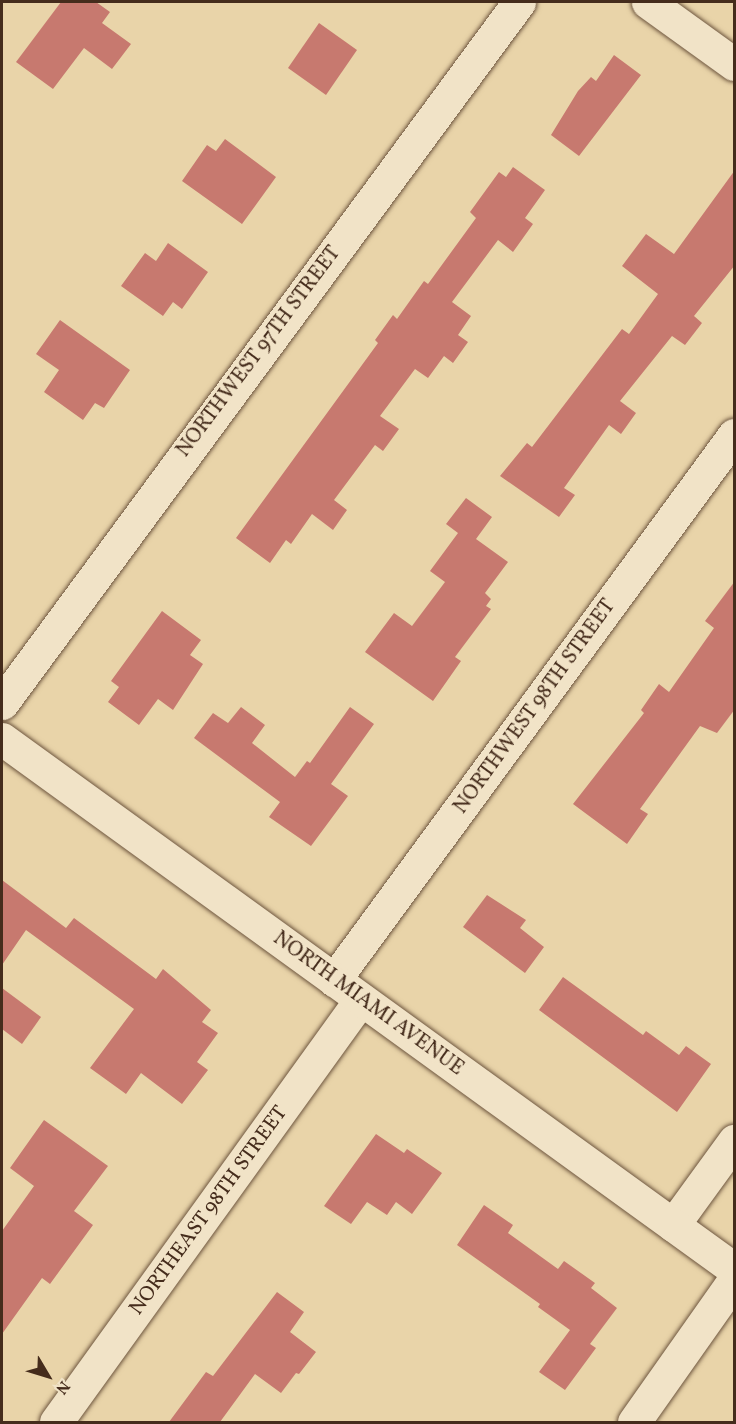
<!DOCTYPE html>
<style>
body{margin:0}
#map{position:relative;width:736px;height:1424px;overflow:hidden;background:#e9d4a9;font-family:Vollkorn,serif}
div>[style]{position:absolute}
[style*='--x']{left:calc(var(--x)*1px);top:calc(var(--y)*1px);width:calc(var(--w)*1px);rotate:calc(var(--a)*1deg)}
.building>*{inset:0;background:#c7796f}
.roads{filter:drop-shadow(0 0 2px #6e563f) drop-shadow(0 0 2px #6e563f)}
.minor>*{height:33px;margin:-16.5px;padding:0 16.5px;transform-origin:16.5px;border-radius:16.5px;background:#f1e3c7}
.secondary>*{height:33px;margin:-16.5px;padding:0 16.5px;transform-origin:16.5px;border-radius:16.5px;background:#f1e3c7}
span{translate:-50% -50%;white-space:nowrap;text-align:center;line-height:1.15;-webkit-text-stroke:4.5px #f1e3c7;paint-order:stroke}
.street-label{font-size:21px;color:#452c1c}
.frame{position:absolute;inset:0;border:3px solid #452c1c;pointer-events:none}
.north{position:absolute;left:18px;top:1346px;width:60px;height:60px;-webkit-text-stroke:4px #f1e3c7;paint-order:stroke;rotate:128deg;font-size:16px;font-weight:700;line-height:24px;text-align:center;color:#452c1c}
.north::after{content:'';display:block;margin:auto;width:21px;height:27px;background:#452c1c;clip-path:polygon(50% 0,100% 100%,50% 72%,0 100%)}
</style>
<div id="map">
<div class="building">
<i style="clip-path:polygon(61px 2px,96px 2px,110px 12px,102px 23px,131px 44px,112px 69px,84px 48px,53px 89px,16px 62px)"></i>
<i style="clip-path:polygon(319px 23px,357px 50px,326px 95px,288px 68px)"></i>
<i style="clip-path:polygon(614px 55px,641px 75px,579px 156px,551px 135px,578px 91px,591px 77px,596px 81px)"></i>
<i style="clip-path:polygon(225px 139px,276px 177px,242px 224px,182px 181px,207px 145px,216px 151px)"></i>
<i style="clip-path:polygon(513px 167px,545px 190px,525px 218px,533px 224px,513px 252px,498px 240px,452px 302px,471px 316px,458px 335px,468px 342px,453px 363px,444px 356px,428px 378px,415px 369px,380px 416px,399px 429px,383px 451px,375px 445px,334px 500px,347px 510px,333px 530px,312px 514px,291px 544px,286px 540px,270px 563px,236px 538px,378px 343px,375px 340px,393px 315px,397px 319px,424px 281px,428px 284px,476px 218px,470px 212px,499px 172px,506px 177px)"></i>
<i style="clip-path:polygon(735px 170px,735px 265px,694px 316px,702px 323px,685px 345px,672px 336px,620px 401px,636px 413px,621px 434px,609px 425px,564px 488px,575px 495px,559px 517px,500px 476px,527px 443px,532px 447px,622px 329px,629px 334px,658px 294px,622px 266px,646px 234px,674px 254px)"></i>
<i style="clip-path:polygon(168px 243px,208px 272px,182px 309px,173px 302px,163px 316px,121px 286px,145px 253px,156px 261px)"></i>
<i style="clip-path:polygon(60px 320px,130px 370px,104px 408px,95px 403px,83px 420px,44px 392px,59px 370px,36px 354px)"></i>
<i style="clip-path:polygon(466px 498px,492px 517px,476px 539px,508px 562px,485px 593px,491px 599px,486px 606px,491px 609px,455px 657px,461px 661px,433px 701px,365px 652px,394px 613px,412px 626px,445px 582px,430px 571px,458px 533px,446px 524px)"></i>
<i style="clip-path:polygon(735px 581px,735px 709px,717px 733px,700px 726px,640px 809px,648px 814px,627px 844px,573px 804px,644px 713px,641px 710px,659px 684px,669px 692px,714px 628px,705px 621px)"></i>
<i style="clip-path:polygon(162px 611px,201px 640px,190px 655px,203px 664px,173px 710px,158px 699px,139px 725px,108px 702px,119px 687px,111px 681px)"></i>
<i style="clip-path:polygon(241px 707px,265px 725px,252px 743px,295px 777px,307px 761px,310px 763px,350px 707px,374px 724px,331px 784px,348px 796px,311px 846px,269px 817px,280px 802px,194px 738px,213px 713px,228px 723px)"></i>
<i style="clip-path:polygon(2px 880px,66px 928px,74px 918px,156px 979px,163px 969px,211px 1010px,202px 1022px,218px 1033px,197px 1062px,208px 1070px,182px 1104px,141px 1073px,126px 1094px,90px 1068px,134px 1009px,26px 930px,2px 965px)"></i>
<i style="clip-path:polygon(487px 895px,526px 920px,520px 928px,544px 947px,525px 973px,463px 927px)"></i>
<i style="clip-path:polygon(563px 977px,643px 1035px,646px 1031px,679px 1055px,686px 1046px,711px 1064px,677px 1112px,539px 1010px)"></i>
<i style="clip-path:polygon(2px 988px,41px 1017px,22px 1044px,2px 1029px)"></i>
<i style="clip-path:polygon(44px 1120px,108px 1166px,74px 1211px,93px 1225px,50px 1284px,42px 1278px,2px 1334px,2px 1231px,34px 1186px,10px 1168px)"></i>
<i style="clip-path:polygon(376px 1134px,404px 1153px,407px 1149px,442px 1173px,412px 1214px,396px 1202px,387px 1215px,367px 1202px,351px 1224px,324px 1206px)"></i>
<i style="clip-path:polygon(484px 1205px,513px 1225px,508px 1233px,558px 1269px,564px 1261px,595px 1283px,591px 1288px,617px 1308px,590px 1344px,596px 1348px,565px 1390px,539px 1372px,570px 1330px,538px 1307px,540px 1304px,457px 1245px)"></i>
<i style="clip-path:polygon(277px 1292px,304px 1312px,290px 1332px,316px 1352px,299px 1374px,296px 1373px,281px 1393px,255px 1374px,220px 1422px,169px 1422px,206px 1372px,213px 1376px)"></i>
</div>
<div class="roads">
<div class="minor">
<i style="--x:648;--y:2;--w:106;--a:35.8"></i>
<i style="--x:2;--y:703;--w:871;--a:-53.59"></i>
<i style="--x:334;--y:980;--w:676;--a:-53.72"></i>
<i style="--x:673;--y:1225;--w:104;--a:-54"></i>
<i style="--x:56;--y:1422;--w:521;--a:-54.21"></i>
<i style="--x:634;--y:1422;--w:174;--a:-54.8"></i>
</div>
<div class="secondary">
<i style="--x:2;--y:739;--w:904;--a:35.91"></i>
</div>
</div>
<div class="street-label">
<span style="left:259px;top:352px;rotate:-53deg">NORTHWEST 97TH STREET</span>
<span style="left:535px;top:707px;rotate:-54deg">NORTHWEST 98TH STREET</span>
<span style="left:368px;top:1004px;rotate:36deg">NORTH MIAMI AVENUE</span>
<span style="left:209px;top:1211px;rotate:-54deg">NORTHEAST 98TH STREET</span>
</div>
<div class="frame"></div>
<div class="north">N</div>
</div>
